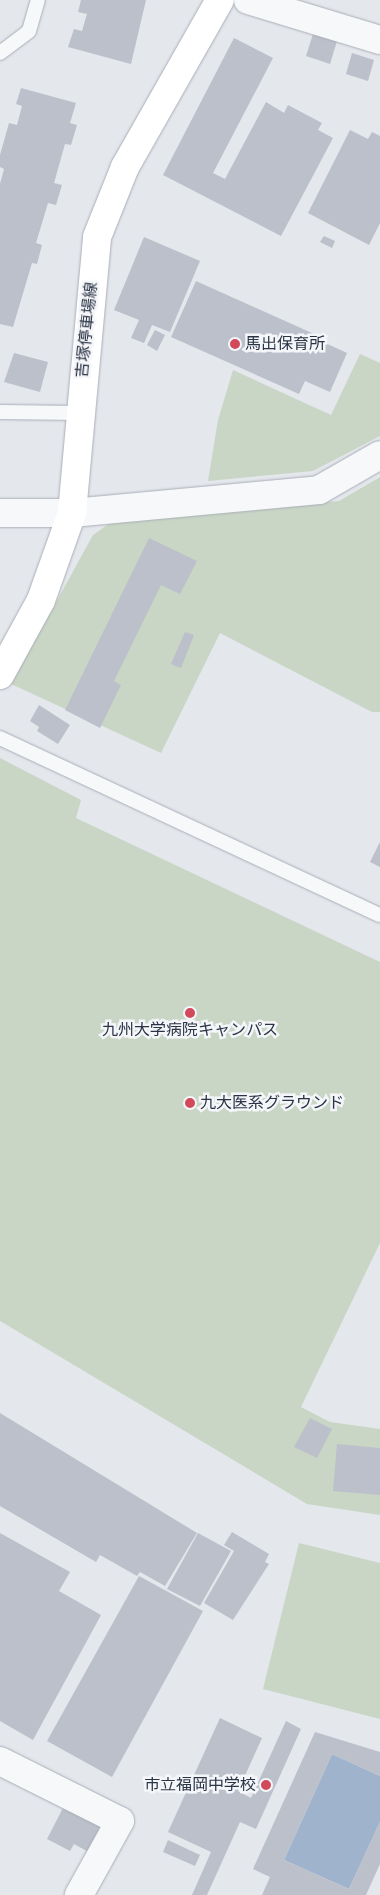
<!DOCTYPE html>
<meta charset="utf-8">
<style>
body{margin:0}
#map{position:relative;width:380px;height:1895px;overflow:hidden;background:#e4e7ec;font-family:Karla,"Noto Sans JP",sans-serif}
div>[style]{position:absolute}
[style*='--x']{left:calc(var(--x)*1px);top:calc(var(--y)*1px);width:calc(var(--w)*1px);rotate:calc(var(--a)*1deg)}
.green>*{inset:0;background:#c9d6c5}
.water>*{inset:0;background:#9fb4cc}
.building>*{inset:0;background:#bbc0ca}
.roads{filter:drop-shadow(0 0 1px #a9aeb7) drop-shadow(0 0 1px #a9aeb7)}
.service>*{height:14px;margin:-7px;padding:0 7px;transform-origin:7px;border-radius:7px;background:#f7f8fa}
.minor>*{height:28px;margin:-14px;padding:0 14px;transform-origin:14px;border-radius:14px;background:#f7f8fa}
.secondary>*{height:28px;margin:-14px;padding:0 14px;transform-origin:14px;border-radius:14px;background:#fff}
.dots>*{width:14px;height:14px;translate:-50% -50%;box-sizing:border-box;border:2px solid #f4f6f9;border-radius:50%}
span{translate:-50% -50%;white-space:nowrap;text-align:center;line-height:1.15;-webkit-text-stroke:5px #f4f6f9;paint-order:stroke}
.street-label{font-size:16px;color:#2b3445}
.poi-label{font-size:16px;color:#2b3445}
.left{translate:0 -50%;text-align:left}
.right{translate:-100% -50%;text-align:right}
</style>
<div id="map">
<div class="green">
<i style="clip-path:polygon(360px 354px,380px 363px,380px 436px,313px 471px,208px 481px,218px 420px,233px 370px,331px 415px)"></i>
<i style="clip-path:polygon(380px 477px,380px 712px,372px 712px,220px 633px,161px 753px,11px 684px,93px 535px,117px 518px,339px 501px)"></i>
<i style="clip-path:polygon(0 758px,81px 800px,76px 818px,380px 962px,380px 1243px,301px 1407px,330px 1422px,380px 1429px,380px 1515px,307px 1504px,0 1321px)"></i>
<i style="clip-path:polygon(299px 1543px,380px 1563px,380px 1719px,263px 1689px)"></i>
</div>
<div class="water">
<i style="clip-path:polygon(332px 1754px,380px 1776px,380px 1822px,349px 1889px,284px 1860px)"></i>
</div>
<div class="building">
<i style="clip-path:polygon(81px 0,146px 0,131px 64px,68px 47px,74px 29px,82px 31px,87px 14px,78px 12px)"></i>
<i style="clip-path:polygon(313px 34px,337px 41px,330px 64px,306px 56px)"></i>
<i style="clip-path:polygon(234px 38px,273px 58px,213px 173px,225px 179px,266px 102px,284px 113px,288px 105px,322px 123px,318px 130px,333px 138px,281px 236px,163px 175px)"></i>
<i style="clip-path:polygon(352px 53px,374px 60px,368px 81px,346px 74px)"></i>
<i style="clip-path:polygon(21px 88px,76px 103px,70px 123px,77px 125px,71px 145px,65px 144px,54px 183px,62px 185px,56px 205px,48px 203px,36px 243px,42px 245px,37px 264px,32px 263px,13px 327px,0 324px,0 184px,4px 169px,0 167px,0 155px,9px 123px,17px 125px,22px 106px,16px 104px)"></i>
<i style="clip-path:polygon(350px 130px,368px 139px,372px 132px,380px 136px,380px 223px,369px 245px,308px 213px)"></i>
<i style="clip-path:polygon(324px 236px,335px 241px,332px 248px,320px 242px)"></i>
<i style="clip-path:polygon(144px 237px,200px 261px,170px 332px,152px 325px,144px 343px,131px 338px,139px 320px,114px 310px)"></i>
<i style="clip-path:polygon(196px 281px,323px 338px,321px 341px,347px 353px,330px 392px,305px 381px,299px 394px,171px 337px)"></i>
<i style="clip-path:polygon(155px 330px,165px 335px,157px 351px,147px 345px)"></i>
<i style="clip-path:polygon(14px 353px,48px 362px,40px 392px,4px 382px)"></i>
<i style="clip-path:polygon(149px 538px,197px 561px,180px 594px,161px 585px,114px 681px,121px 685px,100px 728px,65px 710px)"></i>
<i style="clip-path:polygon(185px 632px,194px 635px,181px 668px,171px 664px)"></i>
<i style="clip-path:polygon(39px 705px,70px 725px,58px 744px,37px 731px,39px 727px,30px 721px)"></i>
<i style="clip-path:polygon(380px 842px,380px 867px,370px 862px)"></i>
<i style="clip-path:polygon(0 1413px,197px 1533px,165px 1586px,140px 1572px,137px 1576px,100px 1555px,96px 1562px,0 1506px)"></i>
<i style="clip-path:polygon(310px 1418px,332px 1429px,317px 1458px,294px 1447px)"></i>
<i style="clip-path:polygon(337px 1444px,380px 1448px,380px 1495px,333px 1491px)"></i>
<i style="clip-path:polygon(232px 1532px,269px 1554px,265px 1562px,269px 1564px,233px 1620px,204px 1603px,234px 1551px,224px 1545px)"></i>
<i style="clip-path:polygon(0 1533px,70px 1572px,59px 1591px,101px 1615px,33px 1740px,0 1721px)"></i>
<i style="clip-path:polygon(198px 1533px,231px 1551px,200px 1606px,167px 1589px)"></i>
<i style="clip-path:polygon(139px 1576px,203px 1611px,112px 1777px,47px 1741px)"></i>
<i style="clip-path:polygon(220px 1718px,262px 1738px,238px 1791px,251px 1798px,286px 1721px,301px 1729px,256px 1829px,240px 1822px,207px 1895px,192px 1895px,211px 1852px,168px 1832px)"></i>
<i style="clip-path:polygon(315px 1732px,380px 1752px,380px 1776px,332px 1754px,284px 1860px,349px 1889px,380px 1822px,380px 1864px,366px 1895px,262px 1895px,270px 1877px,253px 1869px)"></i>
<i style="clip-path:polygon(64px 1806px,104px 1823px,94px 1855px,74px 1844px,70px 1851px,47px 1839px)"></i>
<i style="clip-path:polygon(168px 1840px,200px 1855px,195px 1866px,163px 1852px)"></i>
</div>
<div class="roads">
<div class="service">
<i style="--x:0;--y:53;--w:36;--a:-37"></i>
<i style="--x:29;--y:31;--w:32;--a:-74"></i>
<i style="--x:0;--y:412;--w:79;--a:0.7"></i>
<i style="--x:0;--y:738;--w:419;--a:25"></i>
</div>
<div class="minor">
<i style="--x:248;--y:0;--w:138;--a:16.9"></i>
<i style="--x:0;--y:513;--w:72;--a:0"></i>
<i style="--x:72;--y:513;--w:248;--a:-5.3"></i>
<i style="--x:319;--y:490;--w:70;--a:-29.8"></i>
<i style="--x:0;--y:1761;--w:134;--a:26.6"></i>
<i style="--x:120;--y:1821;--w:85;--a:119"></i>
</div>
<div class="secondary">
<i style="--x:0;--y:675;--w:85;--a:-61.3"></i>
<i style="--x:41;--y:600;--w:92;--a:-70.4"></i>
<i style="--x:72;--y:513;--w:277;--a:-84.8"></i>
<i style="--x:97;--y:237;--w:75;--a:-68.2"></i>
<i style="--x:125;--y:167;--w:192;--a:-60.4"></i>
</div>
</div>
<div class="dots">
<i style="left:235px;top:344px;background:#d1495b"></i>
<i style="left:190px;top:1013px;background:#d1495b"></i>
<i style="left:190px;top:1103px;background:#d1495b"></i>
<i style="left:266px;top:1785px;background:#d1495b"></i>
</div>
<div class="street-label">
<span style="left:87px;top:330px;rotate:-84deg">吉塚停車場線</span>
</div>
<div class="poi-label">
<span class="left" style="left:245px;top:344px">馬出保育所</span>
<span style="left:190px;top:1030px">九州大学病院キャンパス</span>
<span class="left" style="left:200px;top:1103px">九大医系グラウンド</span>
<span class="right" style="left:256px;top:1785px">市立福岡中学校</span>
</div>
</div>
